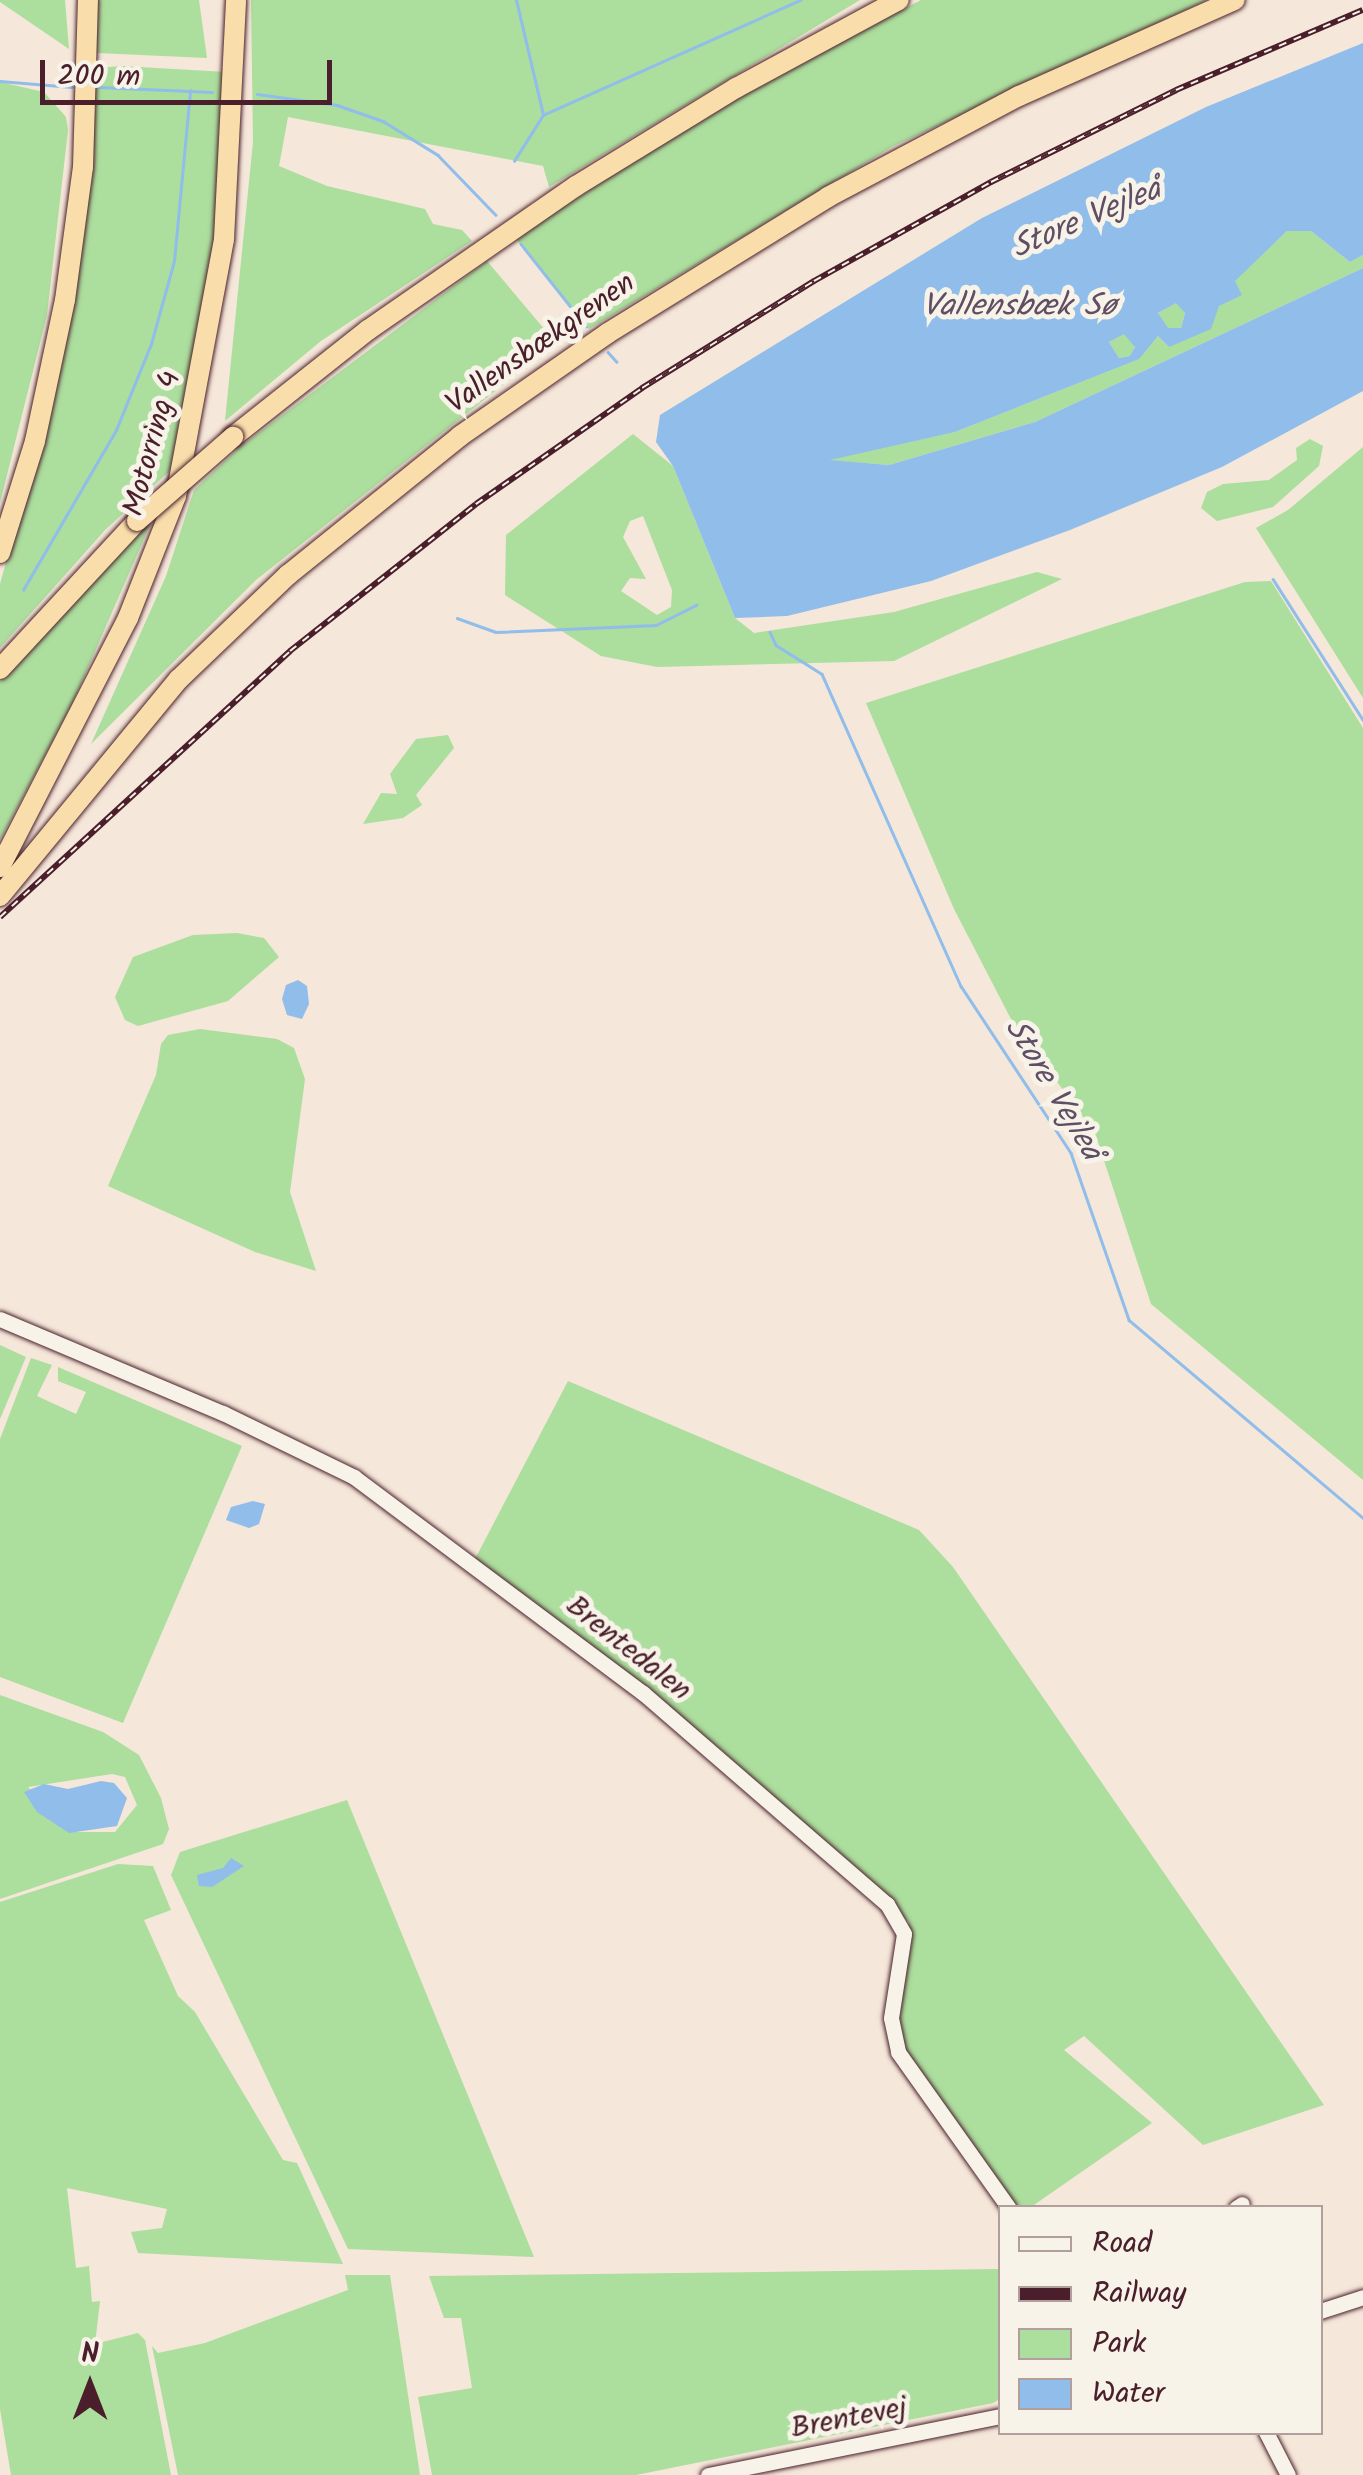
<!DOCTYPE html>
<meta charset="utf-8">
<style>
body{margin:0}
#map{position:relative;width:1363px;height:2475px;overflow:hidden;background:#f5e7d9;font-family:Kalam,sans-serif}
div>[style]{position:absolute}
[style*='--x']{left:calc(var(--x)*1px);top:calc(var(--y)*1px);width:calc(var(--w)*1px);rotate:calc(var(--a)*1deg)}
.green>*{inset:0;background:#acde9e}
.water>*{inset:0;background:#90bdea}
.stream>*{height:2.5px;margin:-1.25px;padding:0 1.25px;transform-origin:1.25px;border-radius:1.25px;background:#90bdea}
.roads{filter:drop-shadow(0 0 2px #4a1f2b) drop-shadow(0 0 2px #4a1f2b)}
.minor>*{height:15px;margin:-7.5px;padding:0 7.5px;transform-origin:7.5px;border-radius:7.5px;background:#f7f3e8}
.highway>*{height:20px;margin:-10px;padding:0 10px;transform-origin:10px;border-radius:10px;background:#f9deab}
.rail>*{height:6px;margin-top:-3px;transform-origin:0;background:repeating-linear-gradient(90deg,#f7f3e8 0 8px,#4a1f2b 0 16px);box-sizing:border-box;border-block:2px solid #4a1f2b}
.bridges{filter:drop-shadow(0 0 2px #4a1f2b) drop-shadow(0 0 2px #4a1f2b)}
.highway-bridge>*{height:20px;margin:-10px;padding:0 10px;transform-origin:10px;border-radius:10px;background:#f9deab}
span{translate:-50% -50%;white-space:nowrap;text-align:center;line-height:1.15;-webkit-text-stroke:10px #f7f3e8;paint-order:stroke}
.street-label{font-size:30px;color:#4a1f2b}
.water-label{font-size:32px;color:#5f4e64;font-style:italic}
.legend{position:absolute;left:998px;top:2205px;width:325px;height:230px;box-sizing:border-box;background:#f7f3e8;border:2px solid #b29e9c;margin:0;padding:12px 18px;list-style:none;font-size:30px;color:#4a1f2b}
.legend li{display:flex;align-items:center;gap:20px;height:50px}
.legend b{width:50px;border:2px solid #b29e9c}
.north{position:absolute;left:40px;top:2335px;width:100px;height:100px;-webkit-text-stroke:8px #f7f3e8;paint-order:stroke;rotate:0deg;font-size:28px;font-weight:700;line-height:40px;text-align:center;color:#4a1f2b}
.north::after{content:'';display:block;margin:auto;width:35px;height:45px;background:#4a1f2b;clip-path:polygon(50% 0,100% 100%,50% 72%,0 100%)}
.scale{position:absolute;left:40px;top:60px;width:292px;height:45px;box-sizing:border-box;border:5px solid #4a1f2b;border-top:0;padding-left:12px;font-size:30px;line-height:35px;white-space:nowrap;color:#4a1f2b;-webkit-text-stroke:8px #f7f3e8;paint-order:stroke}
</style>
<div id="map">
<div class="green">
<i style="clip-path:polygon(0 0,65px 0,69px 49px,0 2px)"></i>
<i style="clip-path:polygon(97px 0,199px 0,207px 58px,97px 53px)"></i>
<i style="clip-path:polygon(251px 0,860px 0,549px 187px,543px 166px,288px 117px,279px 166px,327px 186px,425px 209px,433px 224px,462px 230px,472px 241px,321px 341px,225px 421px,253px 142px)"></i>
<i style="clip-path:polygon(921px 0,1207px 0,892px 147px,589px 329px,515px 238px,734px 97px)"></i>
<i style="clip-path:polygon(122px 66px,226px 72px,213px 250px,172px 469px,106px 529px,0 648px,0 584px,68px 336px,91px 167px,97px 68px)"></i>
<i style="clip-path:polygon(0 82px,44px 92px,66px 117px,68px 130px,47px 315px,0 503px)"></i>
<i style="clip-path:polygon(1287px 231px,1311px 231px,1350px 262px,1363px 255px,1363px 268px,1035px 422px,889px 465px,825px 460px,955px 432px,1138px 359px,1158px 336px,1169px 347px,1219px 306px,1234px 281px)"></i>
<i style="clip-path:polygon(487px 261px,556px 343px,256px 580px,91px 744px,166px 576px,194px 490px,240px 447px)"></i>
<i style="clip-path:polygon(1177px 302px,1185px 313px,1181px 328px,1167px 328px,1158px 313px)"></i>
<i style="clip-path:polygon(1124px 333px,1135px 346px,1131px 356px,1119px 358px,1109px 342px)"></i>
<i style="clip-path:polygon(evenodd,633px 434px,673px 466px,735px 618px,754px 633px,894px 612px,1037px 572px,1062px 579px,894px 661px,657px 667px,601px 656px,505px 595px,506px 535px,633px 434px,643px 516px,672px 590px,671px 607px,657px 615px,621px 591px,630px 578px,646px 579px,623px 537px,630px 521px,643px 516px)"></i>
<i style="clip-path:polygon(1310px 439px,1323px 446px,1319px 466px,1273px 507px,1217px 521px,1201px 508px,1207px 492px,1223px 484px,1269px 480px,1297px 460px,1296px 448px)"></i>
<i style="clip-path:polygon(1363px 447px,1363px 698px,1256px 528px,1288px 510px)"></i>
<i style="clip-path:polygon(151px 523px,72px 704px,0 840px,0 682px,41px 626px)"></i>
<i style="clip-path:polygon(1271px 581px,1363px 728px,1363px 1480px,1151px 1304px,1095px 1133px,1012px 1021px,954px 909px,866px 703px,1245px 582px)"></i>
<i style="clip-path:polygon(448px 735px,454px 748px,416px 795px,422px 805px,403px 818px,363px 824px,381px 793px,397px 794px,390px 774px,416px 739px)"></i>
<i style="clip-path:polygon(237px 933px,264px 938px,279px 957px,228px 1001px,138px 1026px,125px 1020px,115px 997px,133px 957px,193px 935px)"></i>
<i style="clip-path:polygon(200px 1029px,277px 1039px,294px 1048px,305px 1079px,290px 1192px,316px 1271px,255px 1252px,108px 1186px,156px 1075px,161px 1044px,168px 1035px)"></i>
<i style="clip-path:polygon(0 1345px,26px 1357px,0 1419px)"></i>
<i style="clip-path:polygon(31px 1358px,52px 1365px,37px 1396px,76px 1414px,86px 1392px,58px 1381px,58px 1367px,242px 1446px,123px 1723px,0 1677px,0 1439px)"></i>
<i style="clip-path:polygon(568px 1381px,919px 1530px,953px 1567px,1324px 2105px,1203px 2145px,1084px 2036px,1064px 2050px,1152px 2123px,1031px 2207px,1013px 2207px,906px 2056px,895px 2023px,909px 1922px,650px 1689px,474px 1561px)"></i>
<i style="clip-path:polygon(evenodd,0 1695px,103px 1732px,139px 1755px,161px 1798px,169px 1829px,163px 1844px,0 1899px,0 1695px,112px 1774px,125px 1777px,137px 1805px,115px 1832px,69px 1832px,28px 1787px,112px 1774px)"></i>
<i style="clip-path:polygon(347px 1800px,534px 2257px,348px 2249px,171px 1875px,180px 1852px)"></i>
<i style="clip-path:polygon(118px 1864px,153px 1866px,171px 1910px,144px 1920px,178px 1996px,195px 2012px,283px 2160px,297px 2163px,343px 2264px,138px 2253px,131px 2232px,162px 2228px,167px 2209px,67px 2188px,76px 2268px,89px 2266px,92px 2302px,100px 2301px,95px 2344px,138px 2333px,145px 2340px,171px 2475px,11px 2475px,0 2409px,0 1902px)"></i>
<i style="clip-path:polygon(1000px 2269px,1000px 2399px,993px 2403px,636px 2475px,432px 2475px,418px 2397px,472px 2388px,461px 2318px,444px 2318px,429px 2276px)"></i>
<i style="clip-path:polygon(345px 2275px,390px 2275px,420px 2475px,178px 2475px,152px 2346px,158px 2353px,205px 2343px,348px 2290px)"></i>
</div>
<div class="water">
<i style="clip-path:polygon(evenodd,1363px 43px,1363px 255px,1350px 262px,1311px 231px,1287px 231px,1235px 281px,1242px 295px,1219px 306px,1211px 329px,1169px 347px,1158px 336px,1139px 359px,955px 432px,830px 460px,889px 465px,1035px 422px,1363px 268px,1363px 391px,1222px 467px,1070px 530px,931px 581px,787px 616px,735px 618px,673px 466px,656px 442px,660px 415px,982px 218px,1206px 107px,1363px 43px,1176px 303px,1185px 313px,1181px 328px,1168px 328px,1158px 313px,1176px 303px,1363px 43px,1124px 334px,1135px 347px,1130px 356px,1119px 358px,1109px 342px,1124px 334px)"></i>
<i style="clip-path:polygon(298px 980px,307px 986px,309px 1004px,302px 1019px,287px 1015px,282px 999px,286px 985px)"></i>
<i style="clip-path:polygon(253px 1501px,265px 1504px,259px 1524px,249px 1528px,226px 1520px,231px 1507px)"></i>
<i style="clip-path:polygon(101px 1781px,114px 1783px,127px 1798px,117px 1826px,69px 1833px,37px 1812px,24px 1792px,44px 1784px,68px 1789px)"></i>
<i style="clip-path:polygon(231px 1858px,244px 1866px,212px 1887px,199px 1886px,197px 1875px,223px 1868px)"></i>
</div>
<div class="stream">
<i style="--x:0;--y:81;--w:72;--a:4.8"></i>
<i style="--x:99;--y:87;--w:113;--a:2.5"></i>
<i style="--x:257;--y:94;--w:81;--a:7.8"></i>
<i style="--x:337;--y:105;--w:49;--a:19.2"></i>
<i style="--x:383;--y:121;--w:65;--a:31.7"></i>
<i style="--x:438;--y:155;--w:83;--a:46"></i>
<i style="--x:543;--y:115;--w:282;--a:-24.1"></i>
<i style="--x:514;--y:161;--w:54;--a:-57.8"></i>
<i style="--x:543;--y:115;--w:118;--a:-103.2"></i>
<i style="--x:521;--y:244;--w:105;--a:51.6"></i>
<i style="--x:608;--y:352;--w:13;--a:48"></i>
<i style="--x:1273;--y:579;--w:167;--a:57.4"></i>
<i style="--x:23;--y:590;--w:185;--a:-59.8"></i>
<i style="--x:116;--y:430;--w:93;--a:-67.9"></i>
<i style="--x:151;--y:344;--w:86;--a:-74.5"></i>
<i style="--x:174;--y:261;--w:171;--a:-84.6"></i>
<i style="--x:457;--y:618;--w:41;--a:19.7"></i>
<i style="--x:496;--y:632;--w:160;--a:-2.5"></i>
<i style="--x:656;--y:625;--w:45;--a:-26.6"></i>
<i style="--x:770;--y:632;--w:14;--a:65"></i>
<i style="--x:776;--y:645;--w:54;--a:32.2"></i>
<i style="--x:822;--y:674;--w:342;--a:66"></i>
<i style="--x:961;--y:986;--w:200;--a:56.6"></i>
<i style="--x:1071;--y:1153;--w:177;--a:70.8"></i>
<i style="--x:1129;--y:1320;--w:307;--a:40.2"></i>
</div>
<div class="roads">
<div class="minor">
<i style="--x:0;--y:1319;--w:242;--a:22.9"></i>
<i style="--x:223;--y:1413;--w:146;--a:26"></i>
<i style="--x:354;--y:1477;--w:361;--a:36.8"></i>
<i style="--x:643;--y:1693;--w:323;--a:40.9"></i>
<i style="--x:887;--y:1904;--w:34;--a:60"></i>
<i style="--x:904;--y:1934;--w:85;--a:98.8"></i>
<i style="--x:891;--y:2018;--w:35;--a:78"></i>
<i style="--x:898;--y:2052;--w:191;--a:54.6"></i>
<i style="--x:1236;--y:2208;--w:7;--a:-34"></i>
<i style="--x:1320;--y:2311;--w:45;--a:-18"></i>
<i style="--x:1266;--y:2432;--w:48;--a:62.9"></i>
<i style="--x:708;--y:2475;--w:299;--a:-11.4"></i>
</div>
<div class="highway">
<i style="--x:233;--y:437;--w:172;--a:-38.4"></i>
<i style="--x:368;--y:330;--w:253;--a:-34.7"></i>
<i style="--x:576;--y:186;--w:188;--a:-31.5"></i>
<i style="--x:736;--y:88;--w:185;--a:-28.4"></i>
<i style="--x:0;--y:553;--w:117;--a:-72.6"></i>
<i style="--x:35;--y:441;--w:144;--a:-78"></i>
<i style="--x:65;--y:300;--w:134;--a:-82.3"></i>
<i style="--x:83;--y:167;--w:167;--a:-88.3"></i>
<i style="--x:0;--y:669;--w:202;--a:-47.2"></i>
<i style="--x:0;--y:867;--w:280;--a:-62.8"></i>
<i style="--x:128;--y:618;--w:131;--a:-68.5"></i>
<i style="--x:176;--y:496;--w:261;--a:-79.4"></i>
<i style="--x:224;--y:239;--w:239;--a:-87.1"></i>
<i style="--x:0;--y:896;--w:281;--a:-50.5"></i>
<i style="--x:179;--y:679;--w:151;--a:-43.7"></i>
<i style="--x:288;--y:575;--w:221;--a:-38.9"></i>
<i style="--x:460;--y:436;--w:180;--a:-34.8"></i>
<i style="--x:608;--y:333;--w:259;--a:-31.7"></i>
<i style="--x:828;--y:197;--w:216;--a:-27.9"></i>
<i style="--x:1019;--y:96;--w:236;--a:-24"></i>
</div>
</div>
<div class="rail">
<i style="--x:0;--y:917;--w:394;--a:-42.5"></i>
<i style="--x:290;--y:651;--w:237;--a:-38.3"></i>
<i style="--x:476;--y:504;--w:203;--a:-34.9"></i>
<i style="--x:642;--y:388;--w:203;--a:-31.9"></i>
<i style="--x:814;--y:281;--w:203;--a:-29.2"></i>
<i style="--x:991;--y:182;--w:207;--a:-26.4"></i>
<i style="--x:1176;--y:90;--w:203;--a:-23.2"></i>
</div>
<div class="bridges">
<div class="highway-bridge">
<i style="--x:137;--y:521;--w:128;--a:-41.2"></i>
</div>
</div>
<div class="street-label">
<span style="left:541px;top:344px;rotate:-35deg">Vallensbækgrenen</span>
<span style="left:153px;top:444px;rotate:-75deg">Motorring 4</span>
<span style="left:628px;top:1649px;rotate:38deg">Brentedalen</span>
<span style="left:849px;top:2419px;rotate:-11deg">Brentevej</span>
</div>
<div class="water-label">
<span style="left:1087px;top:220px;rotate:-23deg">Store Vejleå</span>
<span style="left:1019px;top:307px">Vallensbæk Sø</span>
<span style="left:1052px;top:1090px;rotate:59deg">Store Vejleå</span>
</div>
<ul class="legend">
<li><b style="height:12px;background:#f7f3e8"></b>Road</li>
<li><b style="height:12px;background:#4a1f2b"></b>Railway</li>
<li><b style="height:28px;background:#acde9e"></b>Park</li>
<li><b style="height:28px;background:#90bdea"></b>Water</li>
</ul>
<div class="north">N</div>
<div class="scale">200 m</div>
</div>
